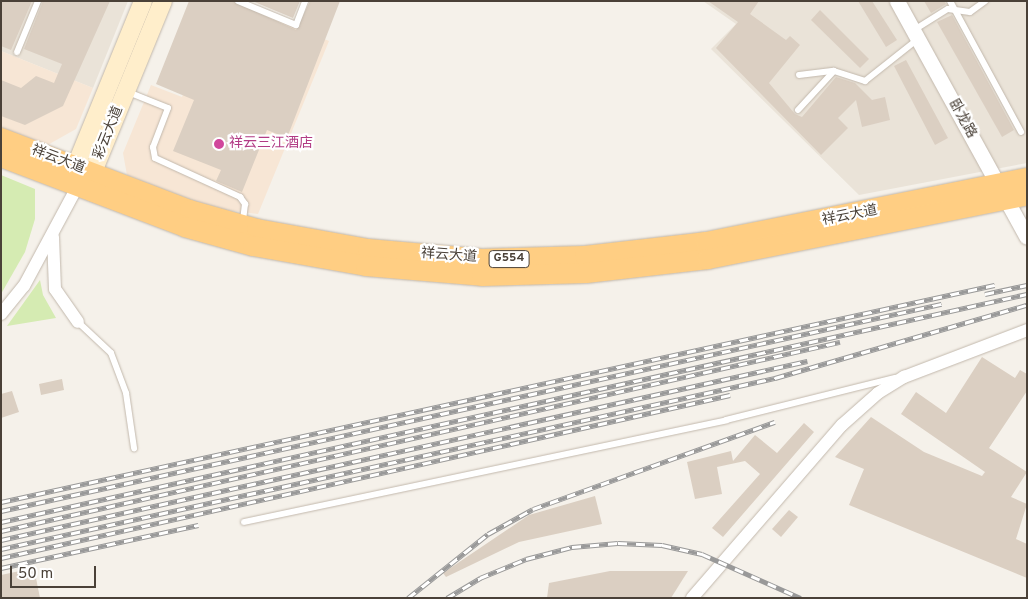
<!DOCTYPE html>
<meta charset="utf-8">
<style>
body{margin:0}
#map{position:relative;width:1028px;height:599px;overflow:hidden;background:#f5f1ea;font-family:Overpass,"Noto Sans SC",sans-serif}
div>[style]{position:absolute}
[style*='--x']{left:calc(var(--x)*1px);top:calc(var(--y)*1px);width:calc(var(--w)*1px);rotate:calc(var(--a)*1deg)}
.residential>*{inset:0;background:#eae3d8}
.commercial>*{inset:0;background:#f7e6d5}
.green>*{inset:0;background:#d5ebb2}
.building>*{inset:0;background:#dbcfc2}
.roads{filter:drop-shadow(0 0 1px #c2b8ac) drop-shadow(0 0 1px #c2b8ac)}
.service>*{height:6px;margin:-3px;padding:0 3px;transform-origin:3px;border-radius:3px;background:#fff}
.minor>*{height:12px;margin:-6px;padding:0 6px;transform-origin:6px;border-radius:6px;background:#fff}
.tertiary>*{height:15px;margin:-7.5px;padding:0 7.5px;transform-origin:7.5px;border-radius:7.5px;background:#fff}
.secondary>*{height:18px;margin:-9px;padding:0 9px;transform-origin:9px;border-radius:9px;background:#ffeecb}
.trunk>*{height:20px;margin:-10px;padding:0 10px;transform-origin:10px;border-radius:10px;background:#ffce83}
.rail>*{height:5px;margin-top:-2.5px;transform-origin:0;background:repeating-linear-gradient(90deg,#fff 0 9px,#999 0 18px);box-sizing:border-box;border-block:1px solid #999}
.dots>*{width:14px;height:14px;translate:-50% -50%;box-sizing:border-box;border:2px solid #fff;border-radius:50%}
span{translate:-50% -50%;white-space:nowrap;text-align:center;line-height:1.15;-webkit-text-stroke:4.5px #fff;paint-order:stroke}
.shield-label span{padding:1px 4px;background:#fff;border:1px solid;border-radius:4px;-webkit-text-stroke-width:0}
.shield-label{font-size:12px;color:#4a4138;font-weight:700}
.street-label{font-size:14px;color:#4a4138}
.hotel-label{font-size:14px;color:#b23c85}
.left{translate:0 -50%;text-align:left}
.frame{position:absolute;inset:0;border:2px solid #4a4138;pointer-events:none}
.scale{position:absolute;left:10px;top:566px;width:86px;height:22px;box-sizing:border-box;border:2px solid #4a4138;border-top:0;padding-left:6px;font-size:15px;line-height:18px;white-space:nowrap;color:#4a4138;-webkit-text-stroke:4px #fff;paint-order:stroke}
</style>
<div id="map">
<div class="residential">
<i style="clip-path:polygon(1px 1px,128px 1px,93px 88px,1px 51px)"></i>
<i style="clip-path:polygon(703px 1px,1027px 1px,1027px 163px,859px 195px,711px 49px,736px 24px)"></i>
</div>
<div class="commercial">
<i style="clip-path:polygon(220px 1px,234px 1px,329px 41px,258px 214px,209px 208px,127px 175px,123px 153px,151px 85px,182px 97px)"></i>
<i style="clip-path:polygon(1px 51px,93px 88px,76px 129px,44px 147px,1px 130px)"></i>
</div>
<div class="green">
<i style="clip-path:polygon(1px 175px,35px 189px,35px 219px,25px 252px,1px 294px)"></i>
<i style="clip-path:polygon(40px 280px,43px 295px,56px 318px,7px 326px)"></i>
</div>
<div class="building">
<i style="clip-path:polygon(1px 1px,32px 1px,11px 50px,1px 46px)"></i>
<i style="clip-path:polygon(43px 1px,110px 1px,63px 106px,25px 125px,1px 116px,1px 80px,21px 88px,36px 76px,54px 83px,62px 64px,24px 49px)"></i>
<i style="clip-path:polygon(189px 1px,233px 1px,296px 30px,310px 1px,340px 1px,287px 138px,267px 130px,242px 192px,216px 181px,221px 170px,173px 151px,194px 100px,156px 84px)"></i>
<i style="clip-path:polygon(252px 1px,300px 1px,293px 18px)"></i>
<i style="clip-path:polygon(708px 1px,759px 1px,750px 14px,786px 40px,790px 36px,800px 45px,769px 83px,795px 114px,802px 117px,836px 77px,855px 83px,872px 100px,885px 97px,890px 120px,862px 127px,856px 100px,838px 118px,848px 128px,821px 155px,716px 48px,738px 22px)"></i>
<i style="clip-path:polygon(858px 1px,872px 1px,897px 40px,886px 47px)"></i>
<i style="clip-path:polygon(924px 1px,944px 1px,946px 4px,931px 13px)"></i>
<i style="clip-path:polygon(820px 10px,869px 59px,860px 68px,811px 20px)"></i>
<i style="clip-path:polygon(952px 15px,1014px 130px,1002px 137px,937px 22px)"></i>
<i style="clip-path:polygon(906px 60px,948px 138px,935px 145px,894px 66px)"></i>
<i style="clip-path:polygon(982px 357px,1015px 378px,1020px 370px,1027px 374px,1027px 391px,989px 448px,1027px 472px,1011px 497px,1027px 504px,1016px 539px,1027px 544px,1027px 578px,849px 505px,864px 469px,835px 457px,871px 417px,924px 452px,982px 476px,985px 472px,901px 414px,916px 392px,946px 413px)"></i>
<i style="clip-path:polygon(62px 379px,64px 390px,41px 395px,39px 384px)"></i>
<i style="clip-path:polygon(12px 391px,19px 412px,1px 418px,1px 394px)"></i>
<i style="clip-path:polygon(804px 423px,814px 432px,723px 537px,712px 528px,760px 474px,745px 461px,717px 467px,722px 494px,695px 499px,687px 462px,731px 451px,733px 461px,755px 435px,777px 453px)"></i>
<i style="clip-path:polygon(595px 496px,602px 524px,519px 542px,446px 577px,443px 573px,529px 515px)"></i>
<i style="clip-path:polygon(789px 510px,798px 517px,781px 537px,772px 529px)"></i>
<i style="clip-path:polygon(34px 568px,40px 598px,1px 598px,1px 575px)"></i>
<i style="clip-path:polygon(610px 571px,688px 571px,671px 598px,547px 598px,549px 583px)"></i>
</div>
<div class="roads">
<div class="service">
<i style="--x:238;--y:1;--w:63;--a:22.5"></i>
<i style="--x:296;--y:25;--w:26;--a:-69"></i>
<i style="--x:950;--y:1;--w:149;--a:61.5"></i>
<i style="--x:914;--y:30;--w:40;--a:-32"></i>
<i style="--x:948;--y:9;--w:22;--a:8"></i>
<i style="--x:970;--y:12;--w:19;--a:-36"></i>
<i style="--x:17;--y:52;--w:55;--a:-67.6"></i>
<i style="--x:799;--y:75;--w:35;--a:-7"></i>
<i style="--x:834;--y:71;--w:33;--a:18"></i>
<i style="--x:865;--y:81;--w:68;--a:-38.4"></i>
<i style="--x:128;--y:92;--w:43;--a:21.8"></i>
<i style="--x:168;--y:108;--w:42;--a:111"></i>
<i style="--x:153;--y:147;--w:11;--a:80"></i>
<i style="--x:155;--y:158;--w:94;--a:24.6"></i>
<i style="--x:240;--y:197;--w:9;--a:54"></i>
<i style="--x:245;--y:204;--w:17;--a:97"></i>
<i style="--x:798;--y:110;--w:53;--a:-47.3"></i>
<i style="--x:78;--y:322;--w:45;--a:43.2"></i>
<i style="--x:111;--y:353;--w:43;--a:69.4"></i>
<i style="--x:126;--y:393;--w:56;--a:81.7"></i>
<i style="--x:244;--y:522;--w:493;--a:-11.9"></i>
<i style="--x:726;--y:420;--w:174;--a:-14"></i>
</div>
<div class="minor">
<i style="--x:53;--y:237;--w:52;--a:87.8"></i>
<i style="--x:55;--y:289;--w:40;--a:55.1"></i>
<i style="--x:1;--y:314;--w:36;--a:-51"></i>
<i style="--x:24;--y:286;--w:112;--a:-61.8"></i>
<i style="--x:692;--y:598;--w:229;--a:-49.1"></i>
<i style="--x:842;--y:425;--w:48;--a:-41.6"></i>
<i style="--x:878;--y:393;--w:31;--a:-32"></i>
<i style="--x:904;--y:377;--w:132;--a:-20.9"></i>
</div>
<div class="tertiary">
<i style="--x:897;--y:1;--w:269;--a:61.2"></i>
</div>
<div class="secondary">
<i style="--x:77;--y:179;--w:11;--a:-100"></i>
<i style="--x:75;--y:168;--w:180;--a:-67.8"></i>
<i style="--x:83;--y:182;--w:12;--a:-42"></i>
<i style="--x:92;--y:174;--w:187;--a:-67.7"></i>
</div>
<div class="trunk">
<i style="--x:1;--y:138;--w:202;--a:20.9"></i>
<i style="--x:190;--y:210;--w:70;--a:15.8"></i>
<i style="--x:257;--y:229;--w:113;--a:10.2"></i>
<i style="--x:368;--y:249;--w:114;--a:5"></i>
<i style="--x:482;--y:259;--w:103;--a:-1.7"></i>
<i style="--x:585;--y:256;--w:122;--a:-6.6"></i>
<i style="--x:706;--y:242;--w:327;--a:-11.3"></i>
<i style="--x:1;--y:157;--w:197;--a:20.8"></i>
<i style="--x:185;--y:227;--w:71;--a:15.6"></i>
<i style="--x:253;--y:246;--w:115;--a:10"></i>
<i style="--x:366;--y:266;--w:116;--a:4.9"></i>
<i style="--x:482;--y:276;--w:104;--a:-1.7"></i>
<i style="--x:586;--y:273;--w:123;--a:-6.5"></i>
<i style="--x:708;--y:259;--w:325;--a:-11.3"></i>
</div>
</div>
<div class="rail">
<i style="--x:985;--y:294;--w:43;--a:-12.1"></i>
<i style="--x:1;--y:502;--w:1017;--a:-12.32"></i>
<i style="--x:1;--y:511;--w:963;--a:-12.42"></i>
<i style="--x:1;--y:522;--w:1051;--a:-12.53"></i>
<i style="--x:1;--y:531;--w:860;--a:-12.7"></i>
<i style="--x:1;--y:540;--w:826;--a:-12.52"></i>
<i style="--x:1;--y:549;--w:793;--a:-12.46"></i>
<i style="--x:775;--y:378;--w:262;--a:-16.2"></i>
<i style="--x:1;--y:558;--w:747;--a:-12.6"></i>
<i style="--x:1;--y:568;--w:202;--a:-12.3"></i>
<i style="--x:408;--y:598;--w:102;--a:-38.7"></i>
<i style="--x:488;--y:534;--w:51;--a:-29.1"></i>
<i style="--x:533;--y:509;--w:257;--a:-19.8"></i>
<i style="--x:447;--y:598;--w:39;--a:-31"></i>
<i style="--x:480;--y:578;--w:50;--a:-22.4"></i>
<i style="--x:526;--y:559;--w:48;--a:-14.6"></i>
<i style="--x:572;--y:547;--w:46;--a:-5"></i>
<i style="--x:618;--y:543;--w:44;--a:2.6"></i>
<i style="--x:662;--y:545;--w:41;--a:12.7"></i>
<i style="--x:702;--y:554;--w:108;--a:24"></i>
</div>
<div class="dots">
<i style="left:219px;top:144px;background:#d1479c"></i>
</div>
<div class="shield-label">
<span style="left:509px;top:259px">G554</span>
</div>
<div class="street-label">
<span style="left:962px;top:119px;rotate:61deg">卧龙路</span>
<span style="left:109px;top:133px;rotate:-68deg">彩云大道</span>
<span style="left:58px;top:160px;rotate:21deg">祥云大道</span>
<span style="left:850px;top:216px;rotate:-11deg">祥云大道</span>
<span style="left:449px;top:256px;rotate:4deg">祥云大道</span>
</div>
<div class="hotel-label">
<span class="left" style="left:229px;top:144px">祥云三江酒店</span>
</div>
<div class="frame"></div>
<div class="scale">50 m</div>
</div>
